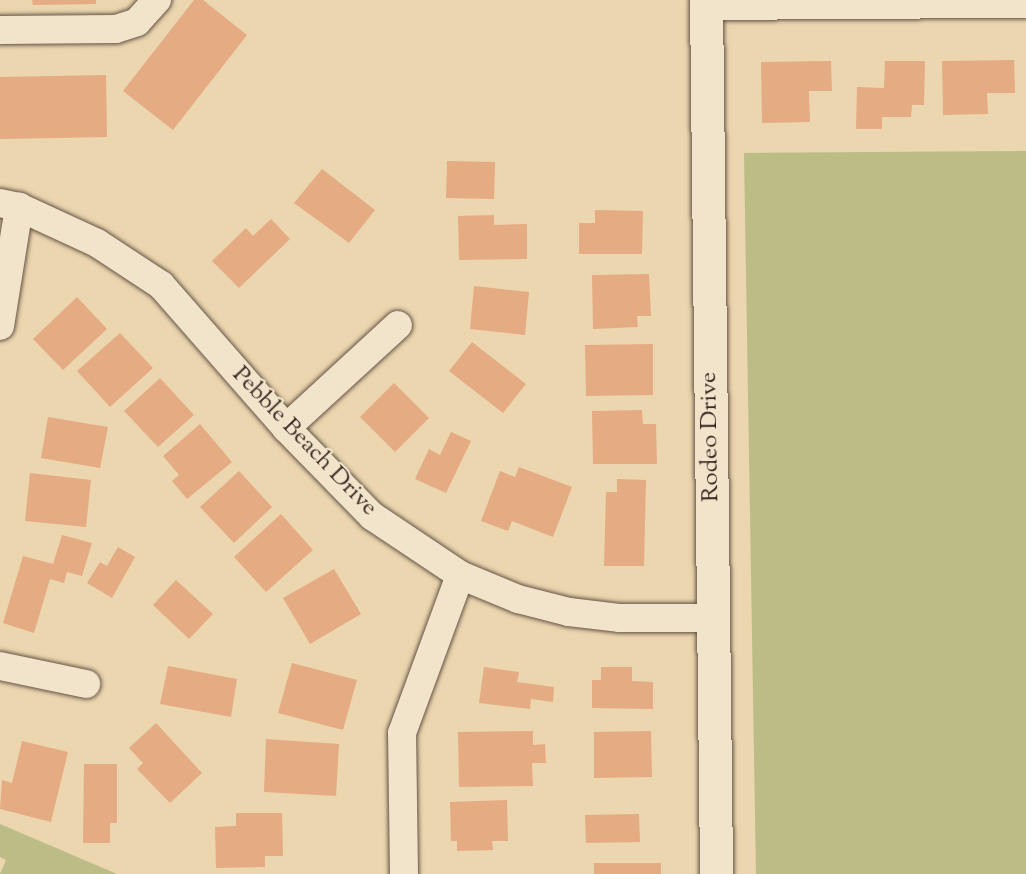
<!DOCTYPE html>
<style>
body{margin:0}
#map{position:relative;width:1026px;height:874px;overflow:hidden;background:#ebd6af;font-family:"Sorts Mill Goudy",serif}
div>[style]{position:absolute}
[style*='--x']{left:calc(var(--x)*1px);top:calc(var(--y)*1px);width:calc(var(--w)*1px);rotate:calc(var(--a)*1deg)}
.green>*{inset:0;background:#bcbc87}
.building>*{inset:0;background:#e5ab82}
.roads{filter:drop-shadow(0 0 2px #665446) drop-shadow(0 0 2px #665446)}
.street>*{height:28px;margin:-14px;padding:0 14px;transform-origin:14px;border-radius:14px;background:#f2e4cb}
.secondary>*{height:33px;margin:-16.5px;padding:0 16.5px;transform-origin:16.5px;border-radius:16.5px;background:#f2e4cb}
span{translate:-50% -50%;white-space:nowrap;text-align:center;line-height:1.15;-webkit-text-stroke:4.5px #f2e4cb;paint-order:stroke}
.street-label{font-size:24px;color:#392923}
</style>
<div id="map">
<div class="green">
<i style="clip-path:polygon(1026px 151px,1026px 874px,756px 874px,744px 153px)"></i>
<i style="clip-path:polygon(0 824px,117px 874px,0 874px,6px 860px,0 857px)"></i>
</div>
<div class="building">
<i style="clip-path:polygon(32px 0,96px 0,96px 4px,33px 5px)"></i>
<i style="clip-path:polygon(194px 0,203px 0,247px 35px,173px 130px,123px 91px)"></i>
<i style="clip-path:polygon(1014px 60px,1015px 93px,987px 93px,988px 114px,943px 115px,942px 61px)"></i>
<i style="clip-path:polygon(831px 61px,832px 91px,809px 91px,810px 122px,762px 123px,761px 62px)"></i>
<i style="clip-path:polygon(885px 61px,925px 61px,924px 105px,912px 105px,911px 117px,882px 117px,882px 129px,856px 129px,857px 87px,884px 88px)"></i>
<i style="clip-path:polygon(106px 75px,107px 137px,0 139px,0 77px)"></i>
<i style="clip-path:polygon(447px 161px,495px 162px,494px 199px,446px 198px)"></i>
<i style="clip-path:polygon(322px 169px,375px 210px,349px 243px,294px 203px)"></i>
<i style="clip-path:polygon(595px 210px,643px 211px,642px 254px,579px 254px,579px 223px,595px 223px)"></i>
<i style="clip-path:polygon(494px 215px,494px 225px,527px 224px,527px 259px,459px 260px,458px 216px)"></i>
<i style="clip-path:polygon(271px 219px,290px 239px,239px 288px,212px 261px,246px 228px,253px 236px)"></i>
<i style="clip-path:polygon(649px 274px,651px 316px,637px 316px,638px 327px,593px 329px,592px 275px)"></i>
<i style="clip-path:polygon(474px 286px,529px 292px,525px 335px,470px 329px)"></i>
<i style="clip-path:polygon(77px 297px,107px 329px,63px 370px,33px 339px)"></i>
<i style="clip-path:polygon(120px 333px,153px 368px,110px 407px,77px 371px)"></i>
<i style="clip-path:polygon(472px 342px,526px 384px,503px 413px,449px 371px)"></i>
<i style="clip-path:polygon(653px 344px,653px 395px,586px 396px,585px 345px)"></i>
<i style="clip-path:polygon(160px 378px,194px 415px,158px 447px,124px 411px)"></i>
<i style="clip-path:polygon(394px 383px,429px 418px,395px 452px,360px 417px)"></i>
<i style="clip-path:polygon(642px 410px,643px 424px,656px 424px,657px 464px,593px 464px,592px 411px)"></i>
<i style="clip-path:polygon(48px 417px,108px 427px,100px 468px,41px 458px)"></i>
<i style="clip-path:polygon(200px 424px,232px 462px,187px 499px,172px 481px,179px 475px,163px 456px)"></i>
<i style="clip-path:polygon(451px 432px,471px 441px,446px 493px,415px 479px,429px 449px,440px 455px)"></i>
<i style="clip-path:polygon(519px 467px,572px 487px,553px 537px,512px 521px,508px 531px,481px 521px,500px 471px,515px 477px)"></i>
<i style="clip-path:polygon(239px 471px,272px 507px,234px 543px,200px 507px)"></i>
<i style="clip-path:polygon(30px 473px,91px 480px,86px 527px,25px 521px)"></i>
<i style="clip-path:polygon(617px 479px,646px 480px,644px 566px,604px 566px,606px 492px,617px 492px)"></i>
<i style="clip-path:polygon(281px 514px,313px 550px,266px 592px,234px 557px)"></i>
<i style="clip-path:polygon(62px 535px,92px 543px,82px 576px,67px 572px,64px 583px,50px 579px,34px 633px,3px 623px,23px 556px,53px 564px)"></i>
<i style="clip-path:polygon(118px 547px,135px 557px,112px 598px,87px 583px,100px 562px,107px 566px)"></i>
<i style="clip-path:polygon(334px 569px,361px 614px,310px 644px,283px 598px)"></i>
<i style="clip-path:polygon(176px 580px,213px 614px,189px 639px,153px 605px)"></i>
<i style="clip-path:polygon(292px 663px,357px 680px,343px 730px,278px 713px)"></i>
<i style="clip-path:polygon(168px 666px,237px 679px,231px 717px,160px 704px)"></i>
<i style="clip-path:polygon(484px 667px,519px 672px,517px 682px,554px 687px,553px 702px,531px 699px,530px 709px,479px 703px)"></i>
<i style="clip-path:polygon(601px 667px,632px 667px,632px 681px,653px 682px,653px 709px,592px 708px,592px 680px,601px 680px)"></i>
<i style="clip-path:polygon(156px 723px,202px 773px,170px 803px,137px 769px,143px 763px,129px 748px)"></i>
<i style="clip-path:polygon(533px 731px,533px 745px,545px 744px,546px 763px,532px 763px,533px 786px,459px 787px,458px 732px)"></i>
<i style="clip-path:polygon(651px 731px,652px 777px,594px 778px,594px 732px)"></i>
<i style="clip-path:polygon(266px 739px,339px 744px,336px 796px,264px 792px)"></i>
<i style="clip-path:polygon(22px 741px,68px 752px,51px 822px,0 809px,2px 780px,12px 783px)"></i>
<i style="clip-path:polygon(84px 764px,117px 764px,117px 823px,110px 823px,110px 843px,83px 843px)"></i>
<i style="clip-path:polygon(507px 800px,508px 841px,492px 841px,493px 850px,457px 851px,457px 841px,451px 841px,450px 802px)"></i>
<i style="clip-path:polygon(236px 813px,282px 813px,283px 856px,265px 856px,265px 867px,216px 868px,215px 827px,236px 826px)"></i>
<i style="clip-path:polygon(639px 814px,640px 842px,586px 843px,585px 815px)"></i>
<i style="clip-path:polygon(594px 863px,661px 863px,661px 874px,594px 874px)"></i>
</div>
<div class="roads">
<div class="street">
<i style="--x:706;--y:6;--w:320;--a:-0.4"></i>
<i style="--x:0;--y:30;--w:116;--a:-0.5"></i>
<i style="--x:116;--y:29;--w:22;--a:-18"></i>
<i style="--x:137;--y:22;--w:30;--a:-48"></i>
<i style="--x:0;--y:203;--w:19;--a:12"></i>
<i style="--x:19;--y:207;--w:86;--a:24.8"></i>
<i style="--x:97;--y:243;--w:77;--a:33.3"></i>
<i style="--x:161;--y:285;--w:190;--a:48.8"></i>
<i style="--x:286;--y:428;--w:123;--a:45.7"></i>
<i style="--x:372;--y:516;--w:106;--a:33.8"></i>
<i style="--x:460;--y:575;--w:63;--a:22.5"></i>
<i style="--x:518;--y:599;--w:53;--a:14.3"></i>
<i style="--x:569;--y:612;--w:50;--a:6.8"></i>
<i style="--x:619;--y:618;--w:94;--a:0"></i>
<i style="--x:0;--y:326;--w:121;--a:-80.9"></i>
<i style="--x:286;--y:428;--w:152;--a:-42.6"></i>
<i style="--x:0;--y:666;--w:88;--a:11.8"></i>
<i style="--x:404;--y:874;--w:141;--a:-90.8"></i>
<i style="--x:402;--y:733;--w:168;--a:-69.8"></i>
</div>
<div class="secondary">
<i style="--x:706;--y:0;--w:874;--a:89.34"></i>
</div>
</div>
<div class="street-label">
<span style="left:711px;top:437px;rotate:-91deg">Rodeo Drive</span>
<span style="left:304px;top:442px;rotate:46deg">Pebble Beach Drive</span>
</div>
</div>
